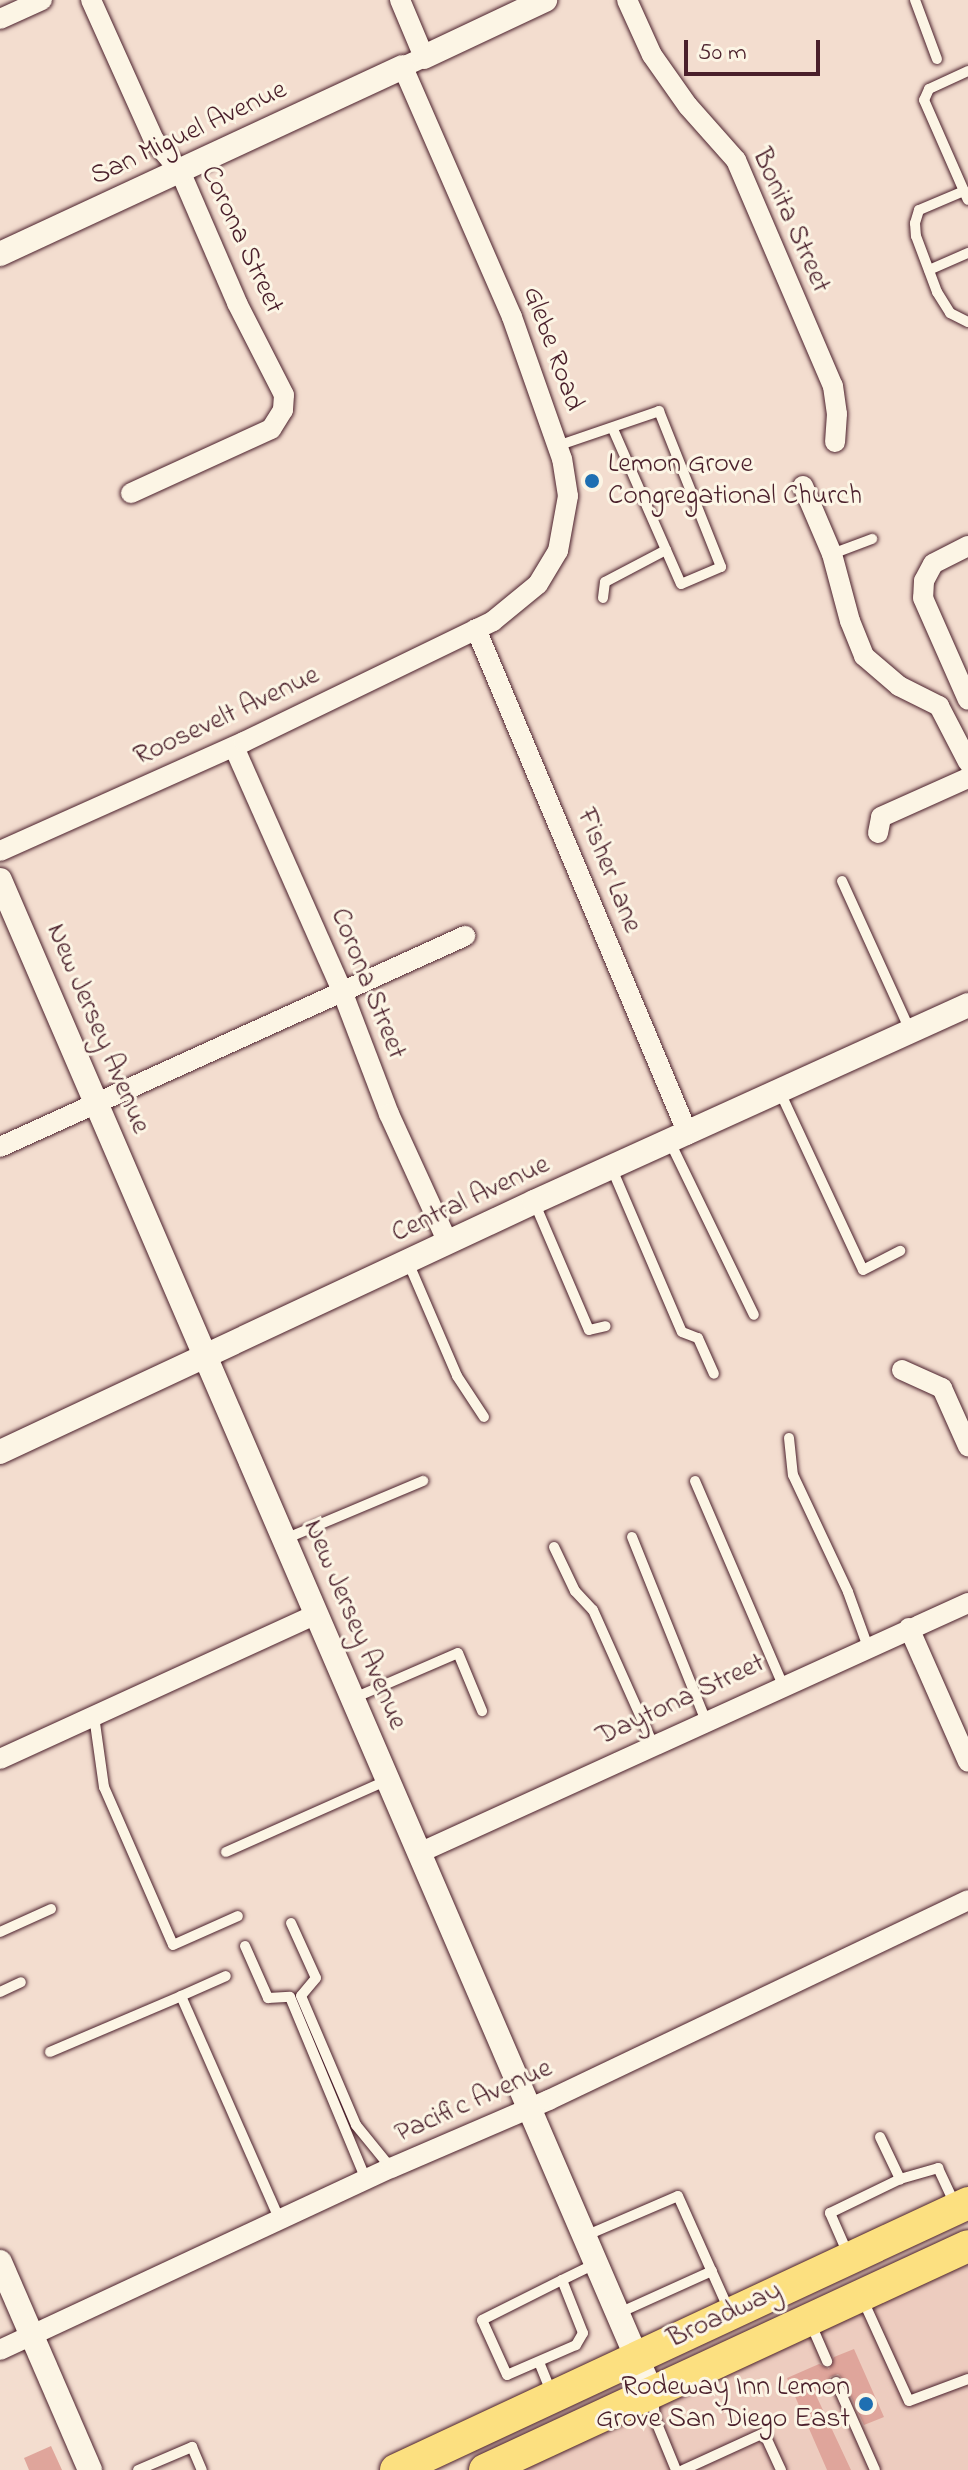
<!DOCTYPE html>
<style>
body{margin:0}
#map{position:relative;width:968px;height:2470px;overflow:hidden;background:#f3ddcf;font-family:"Indie Flower",sans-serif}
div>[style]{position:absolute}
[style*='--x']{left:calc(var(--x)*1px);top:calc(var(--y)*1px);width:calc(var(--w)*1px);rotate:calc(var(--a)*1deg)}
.built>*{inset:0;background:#edccbf}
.building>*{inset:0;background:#dfa59b}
.roads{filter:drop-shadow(0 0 2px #4a1f2b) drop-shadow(0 0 2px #4a1f2b)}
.service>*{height:10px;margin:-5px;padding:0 5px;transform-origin:5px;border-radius:5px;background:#fcf5e5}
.minor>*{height:20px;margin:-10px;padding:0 10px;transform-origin:10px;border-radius:10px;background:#fcf5e5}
.tertiary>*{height:24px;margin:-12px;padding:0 12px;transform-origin:12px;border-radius:12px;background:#fcf5e5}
.primary>*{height:32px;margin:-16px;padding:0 16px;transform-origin:16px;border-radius:16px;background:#fce080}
.dots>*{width:22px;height:22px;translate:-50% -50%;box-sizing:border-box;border:4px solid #fcf5e5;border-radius:50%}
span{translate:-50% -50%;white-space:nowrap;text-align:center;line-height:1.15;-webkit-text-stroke:6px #fcf5e5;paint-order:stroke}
.street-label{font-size:28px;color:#4a1f2b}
.poi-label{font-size:28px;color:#4a1f2b}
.left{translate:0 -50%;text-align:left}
.right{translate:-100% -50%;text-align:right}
.scale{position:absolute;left:684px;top:40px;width:136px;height:36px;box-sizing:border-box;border:4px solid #4a1f2b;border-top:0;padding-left:10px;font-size:24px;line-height:28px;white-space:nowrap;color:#4a1f2b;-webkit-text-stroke:6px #fcf5e5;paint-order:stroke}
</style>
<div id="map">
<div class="built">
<i style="clip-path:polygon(968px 2248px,968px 2470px,494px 2470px)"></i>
</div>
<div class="building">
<i style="clip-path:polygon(854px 2349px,884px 2417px,864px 2425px,843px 2379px,838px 2374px,830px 2377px,829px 2385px,814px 2391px,851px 2470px,827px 2470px,787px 2378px,819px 2364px,829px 2369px,834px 2357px)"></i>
<i style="clip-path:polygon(51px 2446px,62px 2470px,29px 2470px,24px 2458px)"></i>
</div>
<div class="roads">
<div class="service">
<i style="--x:915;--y:0;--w:63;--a:69.6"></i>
<i style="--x:968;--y:71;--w:43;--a:155.2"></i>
<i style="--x:929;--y:89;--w:12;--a:114"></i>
<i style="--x:924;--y:100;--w:109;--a:66.3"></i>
<i style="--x:964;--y:191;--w:49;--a:157.1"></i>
<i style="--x:919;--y:210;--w:14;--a:107"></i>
<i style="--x:915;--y:223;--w:13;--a:86"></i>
<i style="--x:916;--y:236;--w:60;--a:69.4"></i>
<i style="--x:937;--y:292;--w:25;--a:58"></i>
<i style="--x:950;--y:313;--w:20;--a:27"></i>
<i style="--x:929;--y:270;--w:43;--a:-23.6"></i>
<i style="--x:557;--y:446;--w:108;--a:-18.9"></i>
<i style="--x:659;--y:411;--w:168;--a:68.3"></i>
<i style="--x:721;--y:567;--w:43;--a:157"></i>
<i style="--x:681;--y:584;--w:169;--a:-113.7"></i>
<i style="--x:832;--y:554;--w:43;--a:-20.6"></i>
<i style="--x:603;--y:598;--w:16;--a:-83"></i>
<i style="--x:605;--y:582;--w:69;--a:-27.7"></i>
<i style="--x:842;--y:881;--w:164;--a:65.5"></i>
<i style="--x:780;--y:1092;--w:196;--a:65"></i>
<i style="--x:863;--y:1270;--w:42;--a:-27.2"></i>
<i style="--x:670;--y:1142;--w:192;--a:64.1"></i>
<i style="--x:612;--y:1169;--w:177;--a:66.8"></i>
<i style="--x:682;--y:1332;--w:17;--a:21"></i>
<i style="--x:698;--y:1338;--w:39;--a:66"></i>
<i style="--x:535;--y:1204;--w:137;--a:66.8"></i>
<i style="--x:589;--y:1330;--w:17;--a:-13"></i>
<i style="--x:408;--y:1262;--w:124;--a:66.7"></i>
<i style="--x:457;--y:1376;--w:49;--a:56.6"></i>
<i style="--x:789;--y:1438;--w:37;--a:84"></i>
<i style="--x:793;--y:1475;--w:129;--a:64.8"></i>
<i style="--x:848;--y:1592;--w:59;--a:70"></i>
<i style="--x:695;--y:1481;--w:222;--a:66.7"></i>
<i style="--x:632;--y:1537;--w:196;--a:68.1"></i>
<i style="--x:285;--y:1539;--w:150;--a:-22.8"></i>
<i style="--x:554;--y:1547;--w:49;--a:64.5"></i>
<i style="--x:575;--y:1591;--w:26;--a:47"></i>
<i style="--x:593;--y:1610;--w:147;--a:65.9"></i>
<i style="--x:354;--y:1698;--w:113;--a:-23.4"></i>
<i style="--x:458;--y:1653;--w:63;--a:67.5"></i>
<i style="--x:94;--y:1716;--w:72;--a:82"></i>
<i style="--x:104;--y:1787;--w:172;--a:66.4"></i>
<i style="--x:173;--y:1945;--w:71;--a:-24"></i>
<i style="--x:226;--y:1852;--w:177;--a:-24"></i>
<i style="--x:291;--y:1923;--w:60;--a:65.6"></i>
<i style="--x:316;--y:1978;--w:23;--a:130"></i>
<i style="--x:301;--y:1996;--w:140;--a:66.9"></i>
<i style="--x:356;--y:2125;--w:55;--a:50.9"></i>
<i style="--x:0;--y:1932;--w:56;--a:-24.3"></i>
<i style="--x:245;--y:1946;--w:57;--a:66.1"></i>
<i style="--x:268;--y:1998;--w:22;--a:-3"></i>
<i style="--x:290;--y:1997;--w:198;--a:67.4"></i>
<i style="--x:0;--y:1992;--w:23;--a:-25"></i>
<i style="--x:181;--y:1996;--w:49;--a:-24"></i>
<i style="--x:50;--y:2052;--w:142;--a:-23.1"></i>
<i style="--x:181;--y:1996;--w:245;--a:66.2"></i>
<i style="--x:880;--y:2137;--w:47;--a:64.5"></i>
<i style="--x:585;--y:2236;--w:101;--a:-23.3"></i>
<i style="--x:678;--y:2196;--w:127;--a:65.9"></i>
<i style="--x:848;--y:2254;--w:45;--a:-113.7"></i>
<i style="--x:830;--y:2213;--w:78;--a:-25.9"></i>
<i style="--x:900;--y:2179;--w:40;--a:-16"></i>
<i style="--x:938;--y:2168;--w:38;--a:65"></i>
<i style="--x:562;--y:2280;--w:57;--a:68.4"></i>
<i style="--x:583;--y:2333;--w:14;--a:120"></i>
<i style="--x:576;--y:2345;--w:75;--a:156.5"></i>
<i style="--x:507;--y:2375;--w:60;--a:-114.4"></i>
<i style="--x:482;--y:2320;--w:89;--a:-26.6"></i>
<i style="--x:562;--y:2280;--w:37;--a:-26"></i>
<i style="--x:862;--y:2298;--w:113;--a:65.5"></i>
<i style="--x:909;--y:2401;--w:63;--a:-20.4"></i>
<i style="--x:619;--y:2313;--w:102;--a:-24.3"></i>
<i style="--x:810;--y:2322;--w:43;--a:66.4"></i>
<i style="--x:539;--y:2362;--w:35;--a:68"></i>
<i style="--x:836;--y:2382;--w:96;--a:66.1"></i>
<i style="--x:653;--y:2399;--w:20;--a:84"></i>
<i style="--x:655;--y:2419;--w:55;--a:67.6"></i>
<i style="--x:138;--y:2470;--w:59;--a:-23.1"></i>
<i style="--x:192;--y:2447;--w:25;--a:67"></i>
<i style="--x:683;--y:2470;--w:89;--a:-24.6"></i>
<i style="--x:764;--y:2433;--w:41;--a:65.3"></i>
</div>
<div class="minor">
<i style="--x:91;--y:0;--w:154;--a:65.8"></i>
<i style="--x:154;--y:140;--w:40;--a:50"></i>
<i style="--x:180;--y:171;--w:144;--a:66.6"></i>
<i style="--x:237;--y:303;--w:103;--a:62.9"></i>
<i style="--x:284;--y:395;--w:15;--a:94"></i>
<i style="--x:283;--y:410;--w:22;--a:122"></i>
<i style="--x:271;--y:429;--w:154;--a:155.4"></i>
<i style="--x:627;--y:0;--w:60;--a:65.6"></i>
<i style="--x:652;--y:55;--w:62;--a:54.8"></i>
<i style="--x:688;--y:106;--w:72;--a:48.4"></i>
<i style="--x:736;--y:160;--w:246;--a:66.8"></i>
<i style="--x:833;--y:386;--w:28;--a:82"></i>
<i style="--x:837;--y:414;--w:28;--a:94"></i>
<i style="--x:0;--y:19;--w:46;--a:-24.3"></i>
<i style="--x:803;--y:486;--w:74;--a:66.9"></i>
<i style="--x:832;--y:554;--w:69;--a:75"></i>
<i style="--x:850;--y:621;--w:38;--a:68"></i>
<i style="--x:864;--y:656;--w:46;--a:40.6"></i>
<i style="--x:899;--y:686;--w:45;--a:26.6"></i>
<i style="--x:939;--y:706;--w:63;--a:62.6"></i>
<i style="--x:968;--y:546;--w:39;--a:153"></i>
<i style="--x:933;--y:564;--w:19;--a:118"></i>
<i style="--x:924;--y:581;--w:17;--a:93"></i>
<i style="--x:923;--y:598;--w:111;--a:66.2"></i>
<i style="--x:476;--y:629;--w:548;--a:67.23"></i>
<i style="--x:234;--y:747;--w:267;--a:66.1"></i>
<i style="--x:342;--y:991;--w:132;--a:69.1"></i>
<i style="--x:389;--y:1114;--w:142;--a:65.4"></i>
<i style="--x:878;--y:833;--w:16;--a:-79"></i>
<i style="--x:881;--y:817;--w:95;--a:-24.1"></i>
<i style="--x:0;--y:851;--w:267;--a:-24.1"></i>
<i style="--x:244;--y:742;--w:277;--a:-25.9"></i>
<i style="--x:493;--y:621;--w:58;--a:-39.4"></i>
<i style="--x:538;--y:584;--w:39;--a:-59"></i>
<i style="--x:558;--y:551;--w:56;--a:-79.7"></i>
<i style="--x:568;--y:496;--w:37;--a:-99"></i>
<i style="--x:562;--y:459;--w:151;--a:-109.4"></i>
<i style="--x:512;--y:317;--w:273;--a:-113.6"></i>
<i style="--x:403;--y:67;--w:23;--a:-25"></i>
<i style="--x:424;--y:57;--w:62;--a:-112.8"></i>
<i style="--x:0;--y:1147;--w:511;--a:-24.41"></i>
<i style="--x:902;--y:1370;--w:44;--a:24.2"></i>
<i style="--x:942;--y:1388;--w:64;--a:65.9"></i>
<i style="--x:909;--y:1628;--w:146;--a:66.2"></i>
<i style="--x:0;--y:1759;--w:348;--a:-24.6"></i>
<i style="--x:419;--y:1853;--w:603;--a:-24.48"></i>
<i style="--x:0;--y:2350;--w:431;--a:-25"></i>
<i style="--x:391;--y:2168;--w:172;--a:-23.3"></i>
<i style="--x:549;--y:2100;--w:464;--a:-25.5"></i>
</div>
<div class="tertiary">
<i style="--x:424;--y:57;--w:134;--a:-25.2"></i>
<i style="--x:0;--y:254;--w:444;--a:-24.9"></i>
<i style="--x:0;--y:880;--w:1648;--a:66.69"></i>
<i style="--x:0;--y:1452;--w:590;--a:-25.09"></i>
<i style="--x:534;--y:1202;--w:477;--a:-24.4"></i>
<i style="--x:0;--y:2262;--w:227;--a:66.6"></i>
</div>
<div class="primary">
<i style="--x:396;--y:2470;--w:631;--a:-25.02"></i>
<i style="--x:485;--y:2470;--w:532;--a:-24.88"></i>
</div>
</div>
<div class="dots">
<i style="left:592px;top:481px;background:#1f6fb2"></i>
<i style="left:866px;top:2404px;background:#1f6fb2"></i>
</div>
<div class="street-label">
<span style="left:189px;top:134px;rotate:-25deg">San Miguel Avenue</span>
<span style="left:790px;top:221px;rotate:66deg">Bonita Street</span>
<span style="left:241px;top:240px;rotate:65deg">Corona Street</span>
<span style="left:552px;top:349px;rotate:70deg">Glebe Road</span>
<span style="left:227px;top:717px;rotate:-25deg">Roosevelt Avenue</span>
<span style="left:608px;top:871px;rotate:68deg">Fisher Lane</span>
<span style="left:367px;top:984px;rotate:68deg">Corona Street</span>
<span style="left:97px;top:1029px;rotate:67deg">New Jersey Avenue</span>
<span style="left:471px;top:1200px;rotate:-25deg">Central Avenue</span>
<span style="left:354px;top:1625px;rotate:67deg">New Jersey Avenue</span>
<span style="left:681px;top:1701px;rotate:-25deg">Daytona Street</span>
<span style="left:474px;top:2102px;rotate:-24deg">Pacific Avenue</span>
<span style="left:725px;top:2316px;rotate:-25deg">Broadway</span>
</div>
<div class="poi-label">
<span class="left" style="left:608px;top:481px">Lemon Grove<br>Congregational Church</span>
<span class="right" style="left:850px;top:2404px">Rodeway Inn Lemon<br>Grove San Diego East</span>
</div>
<div class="scale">50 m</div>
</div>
